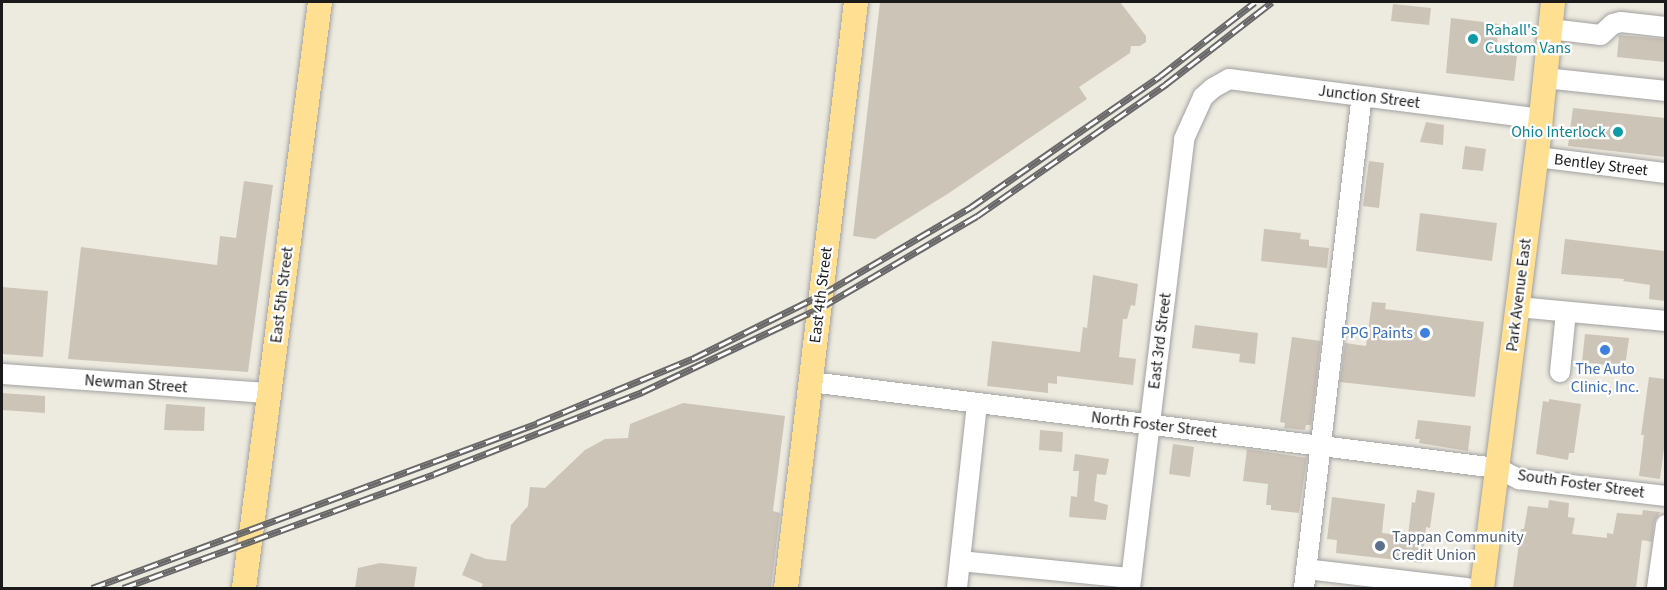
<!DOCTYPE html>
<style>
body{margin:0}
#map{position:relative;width:1667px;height:590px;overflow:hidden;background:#edeadf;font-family:"Source Sans 3",sans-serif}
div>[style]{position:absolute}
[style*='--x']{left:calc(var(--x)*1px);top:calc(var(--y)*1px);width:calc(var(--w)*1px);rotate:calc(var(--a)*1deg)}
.building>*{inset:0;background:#cdc4b8}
.roads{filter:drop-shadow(0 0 2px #a1a1a1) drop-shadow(0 0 2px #a1a1a1)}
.minor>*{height:20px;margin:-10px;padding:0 10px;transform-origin:10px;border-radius:10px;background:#fff}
.major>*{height:24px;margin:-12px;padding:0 12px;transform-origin:12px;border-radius:12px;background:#ffdf92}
.rail>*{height:7px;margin-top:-3.5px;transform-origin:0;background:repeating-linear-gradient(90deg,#fff 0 14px,#686868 0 28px);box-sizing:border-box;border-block:2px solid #686868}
.dots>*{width:16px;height:16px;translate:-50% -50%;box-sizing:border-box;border:3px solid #fff;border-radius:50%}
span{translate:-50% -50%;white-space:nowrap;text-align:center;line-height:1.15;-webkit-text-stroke:4.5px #fff;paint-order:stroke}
.culture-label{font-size:16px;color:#0d838f}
.left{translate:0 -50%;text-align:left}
.right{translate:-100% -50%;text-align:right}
.street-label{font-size:16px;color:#1a1a1a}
.shop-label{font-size:16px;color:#366cbe}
.service-label{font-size:16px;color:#4e5e75}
.frame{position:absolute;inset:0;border:3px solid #1a1a1a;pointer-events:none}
</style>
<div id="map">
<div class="building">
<i style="clip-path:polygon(880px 2px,1120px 2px,1146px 36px,1146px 42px,1140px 46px,1131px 46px,1130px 53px,1079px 87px,1087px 99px,949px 193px,875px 239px,853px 236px)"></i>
<i style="clip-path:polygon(1393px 4px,1431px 8px,1429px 25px,1391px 21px)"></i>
<i style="clip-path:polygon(1451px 18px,1499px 24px,1496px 54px,1517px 56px,1514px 81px,1446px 73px)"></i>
<i style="clip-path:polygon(1619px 35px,1665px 39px,1665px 62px,1617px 57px)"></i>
<i style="clip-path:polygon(1573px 108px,1665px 118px,1665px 157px,1568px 146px)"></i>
<i style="clip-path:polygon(1426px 122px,1444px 125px,1443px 145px,1420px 142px)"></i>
<i style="clip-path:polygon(1465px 146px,1486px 149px,1483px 171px,1462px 169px)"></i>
<i style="clip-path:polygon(1369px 161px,1384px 163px,1379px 208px,1363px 206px)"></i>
<i style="clip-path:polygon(244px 181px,273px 185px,248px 372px,68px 359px,81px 247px,217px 265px,220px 236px,236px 238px)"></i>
<i style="clip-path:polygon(1420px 213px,1497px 223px,1492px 261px,1416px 251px)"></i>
<i style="clip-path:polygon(1264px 229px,1301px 233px,1300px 239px,1309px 240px,1309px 246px,1329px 248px,1327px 268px,1261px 261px)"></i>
<i style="clip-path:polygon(1565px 239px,1665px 251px,1665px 301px,1649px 299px,1650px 285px,1623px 281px,1624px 279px,1561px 274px)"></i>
<i style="clip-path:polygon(1093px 275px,1138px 284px,1135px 306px,1131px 305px,1127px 319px,1123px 319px,1119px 357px,1136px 359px,1133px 385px,1057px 376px,1057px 384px,1048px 383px,1048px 393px,987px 386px,992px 341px,1080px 352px,1083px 327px,1087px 328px)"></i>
<i style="clip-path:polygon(2px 287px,48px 291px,43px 357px,2px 354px)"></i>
<i style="clip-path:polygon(1372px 302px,1386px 303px,1385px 309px,1484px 322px,1475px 397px,1340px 382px,1345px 343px,1366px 346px)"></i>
<i style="clip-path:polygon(1195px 325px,1258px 333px,1255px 364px,1239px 362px,1240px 354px,1192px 348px)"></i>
<i style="clip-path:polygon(1585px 334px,1629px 338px,1625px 367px,1582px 362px)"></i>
<i style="clip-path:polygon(1292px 337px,1321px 341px,1311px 425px,1306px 425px,1305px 430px,1284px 428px,1285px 423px,1280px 422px)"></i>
<i style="clip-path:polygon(1649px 377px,1665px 379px,1665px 441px,1660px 479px,1639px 476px,1644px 435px,1641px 435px)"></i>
<i style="clip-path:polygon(2px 393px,45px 396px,45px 413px,2px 410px)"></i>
<i style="clip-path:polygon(1549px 399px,1581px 404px,1574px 453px,1569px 453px,1568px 460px,1536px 454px,1543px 401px,1549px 402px)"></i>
<i style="clip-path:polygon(683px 403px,785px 416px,773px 511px,780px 513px,771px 588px,481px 588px,483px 584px,462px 575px,471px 553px,486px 559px,506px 561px,511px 525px,528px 506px,530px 487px,545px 488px,585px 450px,605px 439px,628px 438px,630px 424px)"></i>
<i style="clip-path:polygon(166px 404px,205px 407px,204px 431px,164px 430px)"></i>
<i style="clip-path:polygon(1418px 420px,1471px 426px,1468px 451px,1419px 443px,1420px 439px,1415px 439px)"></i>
<i style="clip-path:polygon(1040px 430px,1063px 432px,1062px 452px,1039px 450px)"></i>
<i style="clip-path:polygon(1173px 444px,1194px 447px,1190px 477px,1169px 474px)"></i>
<i style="clip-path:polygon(1247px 449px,1307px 458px,1299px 513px,1271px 510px,1271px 505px,1266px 505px,1268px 484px,1243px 481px)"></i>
<i style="clip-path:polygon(1075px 454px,1109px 459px,1106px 475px,1097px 474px,1094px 501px,1108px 505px,1106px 520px,1069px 517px,1071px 496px,1077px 497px,1079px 471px,1073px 471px)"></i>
<i style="clip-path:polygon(1417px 490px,1435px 493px,1430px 528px,1426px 527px,1422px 563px,1336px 553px,1337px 540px,1327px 539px,1332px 497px,1385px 504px,1382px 533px,1408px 536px,1412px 502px,1415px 503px)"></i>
<i style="clip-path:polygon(1549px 500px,1569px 503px,1568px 517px,1575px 518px,1572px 534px,1607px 538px,1607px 533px,1613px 534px,1617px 513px,1642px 515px,1643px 510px,1660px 512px,1654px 523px,1652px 542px,1642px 540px,1636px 588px,1513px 587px,1521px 529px,1524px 529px,1528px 506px,1548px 508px)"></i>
<i style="clip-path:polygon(380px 563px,417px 567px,414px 588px,355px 588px,358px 568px)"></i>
</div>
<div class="roads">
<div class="minor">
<i style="--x:1550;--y:29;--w:51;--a:6.7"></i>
<i style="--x:1601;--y:35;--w:16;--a:-43"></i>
<i style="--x:1613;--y:24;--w:8;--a:-14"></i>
<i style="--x:1621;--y:22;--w:45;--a:6.3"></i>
<i style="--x:1545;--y:78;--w:122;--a:6.1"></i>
<i style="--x:1537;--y:157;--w:130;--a:7.1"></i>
<i style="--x:1518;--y:307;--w:149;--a:5.4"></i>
<i style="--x:1560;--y:372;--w:60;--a:-84.3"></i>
<i style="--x:2;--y:374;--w:269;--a:4.1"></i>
<i style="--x:811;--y:382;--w:691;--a:7.15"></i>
<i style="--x:1497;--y:468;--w:25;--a:27"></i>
<i style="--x:1519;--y:479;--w:148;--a:6.6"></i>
<i style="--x:960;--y:561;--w:172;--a:5.7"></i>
<i style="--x:1306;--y:569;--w:162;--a:6.7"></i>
<i style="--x:957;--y:588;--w:186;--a:-83.8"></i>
<i style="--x:1130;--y:588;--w:452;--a:-83.1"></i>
<i style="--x:1184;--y:139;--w:46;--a:-65.7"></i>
<i style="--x:1203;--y:97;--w:13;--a:-42"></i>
<i style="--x:1213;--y:88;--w:18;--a:-29"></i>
<i style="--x:1229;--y:79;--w:315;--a:7.3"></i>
<i style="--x:1304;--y:588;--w:495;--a:-83.3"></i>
<i style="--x:1657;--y:588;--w:64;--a:-81.9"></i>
</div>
<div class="major">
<i style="--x:244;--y:588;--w:591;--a:-82.61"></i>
<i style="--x:786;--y:588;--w:590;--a:-83.19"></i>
<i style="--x:1482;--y:588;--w:466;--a:-82.8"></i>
<i style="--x:1540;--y:126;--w:125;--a:-84"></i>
</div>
</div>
<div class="rail">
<i style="--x:92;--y:588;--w:475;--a:-20.3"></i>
<i style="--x:537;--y:423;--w:170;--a:-22.5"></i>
<i style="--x:694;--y:358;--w:142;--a:-26.4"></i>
<i style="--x:821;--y:295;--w:174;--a:-30.4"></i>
<i style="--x:971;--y:207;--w:230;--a:-34.7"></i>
<i style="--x:1160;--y:76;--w:120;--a:-37.9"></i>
<i style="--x:123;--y:588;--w:331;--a:-20.1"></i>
<i style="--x:434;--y:474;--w:224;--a:-21.5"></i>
<i style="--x:642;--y:392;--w:197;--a:-25.3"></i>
<i style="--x:820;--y:308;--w:182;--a:-30.4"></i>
<i style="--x:977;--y:216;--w:231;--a:-34.9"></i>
<i style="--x:1166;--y:84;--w:134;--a:-37.7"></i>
</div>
<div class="dots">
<i style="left:1473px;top:39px;background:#0f9aa8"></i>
<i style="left:1618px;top:132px;background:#0f9aa8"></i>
<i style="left:1425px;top:333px;background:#3f7fe0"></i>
<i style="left:1605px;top:350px;background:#3f7fe0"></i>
<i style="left:1380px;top:546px;background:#5c6f8a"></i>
</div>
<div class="culture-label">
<span class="left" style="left:1485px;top:39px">Rahall's<br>Custom Vans</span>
<span class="right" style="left:1606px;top:132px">Ohio Interlock</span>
</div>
<div class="street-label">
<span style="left:1369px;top:97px;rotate:7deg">Junction Street</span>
<span style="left:1601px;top:165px;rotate:7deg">Bentley Street</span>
<span style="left:282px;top:295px;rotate:-83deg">East 5th Street</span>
<span style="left:821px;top:295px;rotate:-83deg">East 4th Street</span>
<span style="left:1519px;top:295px;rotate:-83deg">Park Avenue East</span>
<span style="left:1160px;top:341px;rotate:-83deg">East 3rd Street</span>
<span style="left:136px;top:384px;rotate:4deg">Newman Street</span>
<span style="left:1154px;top:425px;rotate:7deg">North Foster Street</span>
<span style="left:1581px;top:484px;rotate:8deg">South Foster Street</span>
</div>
<div class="shop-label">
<span class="right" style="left:1413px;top:333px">PPG Paints</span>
<span style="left:1605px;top:378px">The Auto<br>Clinic, Inc.</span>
</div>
<div class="service-label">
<span class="left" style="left:1392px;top:546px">Tappan Community<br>Credit Union</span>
</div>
<div class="frame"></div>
</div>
